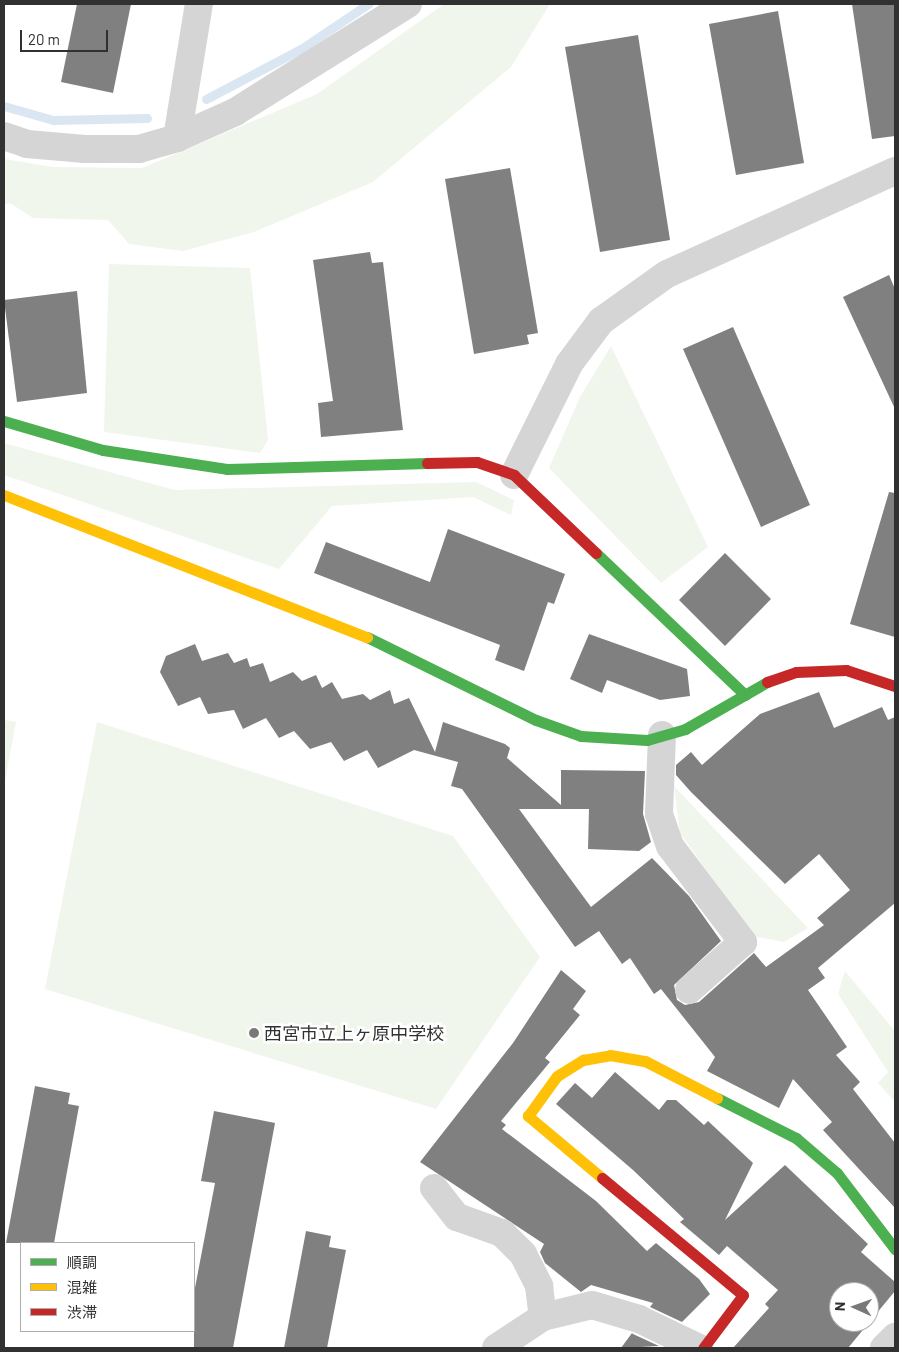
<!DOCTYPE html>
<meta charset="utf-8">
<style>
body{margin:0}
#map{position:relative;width:899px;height:1352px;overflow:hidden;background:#fff;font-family:Barlow,"Noto Sans JP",sans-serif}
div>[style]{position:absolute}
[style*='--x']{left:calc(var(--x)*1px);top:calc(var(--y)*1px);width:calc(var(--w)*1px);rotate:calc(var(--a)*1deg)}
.green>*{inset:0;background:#f1f6ed}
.stream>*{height:9px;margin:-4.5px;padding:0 4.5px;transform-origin:4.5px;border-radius:4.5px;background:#dbe6f3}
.building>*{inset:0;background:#808080}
.street>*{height:28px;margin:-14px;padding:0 14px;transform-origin:14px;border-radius:14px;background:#d5d5d5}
.fast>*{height:11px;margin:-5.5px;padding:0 5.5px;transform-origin:5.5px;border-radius:5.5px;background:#4caf50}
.slow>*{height:11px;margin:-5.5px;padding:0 5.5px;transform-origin:5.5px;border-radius:5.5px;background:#ffc107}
.jam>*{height:11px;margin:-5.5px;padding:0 5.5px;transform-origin:5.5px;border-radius:5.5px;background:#c62828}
.dots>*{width:14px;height:14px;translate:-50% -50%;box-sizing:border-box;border:2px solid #fff;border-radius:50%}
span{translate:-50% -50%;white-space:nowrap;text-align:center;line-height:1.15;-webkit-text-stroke:5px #fff;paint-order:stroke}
.poi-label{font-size:18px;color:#313131}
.left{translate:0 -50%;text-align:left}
.frame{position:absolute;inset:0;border:5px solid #313131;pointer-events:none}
.legend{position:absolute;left:20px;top:1242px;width:175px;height:90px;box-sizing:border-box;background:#fff;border:1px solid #adadad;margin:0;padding:6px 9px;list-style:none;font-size:15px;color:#313131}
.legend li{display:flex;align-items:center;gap:10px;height:25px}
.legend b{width:25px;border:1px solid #adadad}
.north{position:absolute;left:829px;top:1282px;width:50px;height:50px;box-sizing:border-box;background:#fff;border:1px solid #adadad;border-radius:50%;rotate:272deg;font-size:14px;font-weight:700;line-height:20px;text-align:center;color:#313131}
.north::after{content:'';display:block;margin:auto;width:18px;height:22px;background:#797979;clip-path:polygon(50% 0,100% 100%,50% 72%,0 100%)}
.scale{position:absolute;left:20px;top:30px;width:88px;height:22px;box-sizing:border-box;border:2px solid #313131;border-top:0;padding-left:6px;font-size:15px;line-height:18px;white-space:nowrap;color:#313131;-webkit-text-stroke:4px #fff;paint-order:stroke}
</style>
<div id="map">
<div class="green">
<i style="clip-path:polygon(444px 4px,550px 4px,511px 67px,373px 182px,254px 232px,183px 251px,129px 244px,108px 220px,33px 218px,10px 203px,4px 204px,4px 159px,53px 167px,142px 168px,317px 94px)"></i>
<i style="clip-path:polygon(109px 264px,250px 268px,268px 440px,260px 453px,104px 432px)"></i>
<i style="clip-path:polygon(611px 346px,708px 547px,661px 583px,549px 468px,580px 397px)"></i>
<i style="clip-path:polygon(4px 443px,175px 490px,476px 482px,514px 500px,511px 515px,473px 497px,332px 506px,279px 569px,4px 475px)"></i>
<i style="clip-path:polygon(4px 720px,16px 722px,4px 786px)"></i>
<i style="clip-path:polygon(97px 722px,453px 836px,540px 957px,436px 1109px,45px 989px)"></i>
<i style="clip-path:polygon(674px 786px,808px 928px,784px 942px,753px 936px,680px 833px)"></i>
<i style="clip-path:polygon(845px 971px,895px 1031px,895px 1102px,878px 1083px,888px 1072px,838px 994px)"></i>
</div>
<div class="stream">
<i style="--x:206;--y:99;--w:107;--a:-27.8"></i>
<i style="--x:301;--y:49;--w:81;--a:-33.9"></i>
<i style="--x:4;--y:106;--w:51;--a:15.9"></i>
<i style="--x:53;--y:120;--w:94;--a:-1.2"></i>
</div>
<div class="building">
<i style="clip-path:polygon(77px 4px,131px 4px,113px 93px,61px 82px)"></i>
<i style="clip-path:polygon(852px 4px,895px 4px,895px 136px,872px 139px)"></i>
<i style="clip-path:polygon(778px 11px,804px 163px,736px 175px,709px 24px)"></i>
<i style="clip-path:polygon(638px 35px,670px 240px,600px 252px,565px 47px)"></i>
<i style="clip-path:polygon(510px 168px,538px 333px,527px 335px,529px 344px,474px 354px,445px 179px)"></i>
<i style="clip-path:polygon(370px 252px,372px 263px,383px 262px,403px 430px,321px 437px,318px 403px,333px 401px,313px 260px)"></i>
<i style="clip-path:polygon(889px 275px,895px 289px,895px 409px,843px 297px)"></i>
<i style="clip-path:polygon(77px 291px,87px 393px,17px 402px,4px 300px)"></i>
<i style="clip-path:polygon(733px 327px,810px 505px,761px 527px,683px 349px)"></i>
<i style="clip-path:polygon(889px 492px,895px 493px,895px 637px,850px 624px)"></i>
<i style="clip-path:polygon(448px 529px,565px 574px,554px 604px,548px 602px,524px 671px,495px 660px,500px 645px,314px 573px,326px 542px,430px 582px)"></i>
<i style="clip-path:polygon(725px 553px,771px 599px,725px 646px,679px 600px)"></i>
<i style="clip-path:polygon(589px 634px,687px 669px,690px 696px,660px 700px,607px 680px,602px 693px,570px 679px)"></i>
<i style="clip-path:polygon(195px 644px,202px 661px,228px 653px,234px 663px,247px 658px,250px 667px,263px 663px,270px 682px,293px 672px,302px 681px,316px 675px,322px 688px,332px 682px,342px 699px,363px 694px,370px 700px,390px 690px,394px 704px,409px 698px,435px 752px,443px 722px,505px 744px,510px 748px,507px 758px,561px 805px,561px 770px,645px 771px,643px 814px,651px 842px,639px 851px,588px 849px,589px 809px,519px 809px,591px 907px,652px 858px,689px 896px,721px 941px,674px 985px,677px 1000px,685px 1005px,699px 1002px,754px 953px,766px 967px,824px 925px,817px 918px,850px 890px,819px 854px,785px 884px,691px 792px,676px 775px,676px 765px,691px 752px,702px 765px,760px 714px,819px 692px,834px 728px,882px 707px,888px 720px,895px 717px,895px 903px,818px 968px,825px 978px,808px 990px,847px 1047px,836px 1055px,860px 1082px,853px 1089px,895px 1143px,895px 1208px,823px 1130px,832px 1122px,793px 1079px,779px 1108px,707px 1071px,715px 1057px,661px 989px,654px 994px,630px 958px,622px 964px,599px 931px,575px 947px,462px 789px,451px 786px,458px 762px,414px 750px,378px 768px,367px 750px,344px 761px,331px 742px,310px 749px,294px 731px,279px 738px,266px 718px,243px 729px,234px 710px,208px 714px,200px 697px,178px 706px,160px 672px,166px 656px)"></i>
<i style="clip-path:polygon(561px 970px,586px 991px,573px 1009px,580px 1015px,545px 1058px,550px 1062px,501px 1121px,506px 1125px,502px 1129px,596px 1201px,647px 1251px,656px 1243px,699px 1279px,710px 1294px,682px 1322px,650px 1307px,653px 1303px,591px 1285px,581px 1292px,545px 1263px,540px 1252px,544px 1244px,420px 1162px,513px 1043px)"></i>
<i style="clip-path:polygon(evenodd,615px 1072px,659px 1110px,667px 1100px,676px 1100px,704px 1125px,708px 1121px,753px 1163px,725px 1220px,785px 1165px,868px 1244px,861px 1252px,895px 1282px,895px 1291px,848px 1348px,733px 1348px,769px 1308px,765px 1304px,778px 1290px,727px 1246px,719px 1255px,680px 1222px,684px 1219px,633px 1170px,556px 1104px,575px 1083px,592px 1098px,615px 1072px,839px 1292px,869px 1292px,869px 1322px,839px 1322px,839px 1292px)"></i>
<i style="clip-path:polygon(35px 1086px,70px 1093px,68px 1104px,79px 1106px,54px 1243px,6px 1243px)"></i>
<i style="clip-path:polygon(214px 1111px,275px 1123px,233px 1348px,194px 1348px,194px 1293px,215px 1183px,201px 1181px)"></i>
<i style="clip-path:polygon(306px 1231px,331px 1236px,329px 1247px,346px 1250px,327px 1348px,284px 1348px)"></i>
<i style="clip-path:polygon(632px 1333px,633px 1334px,659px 1346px,621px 1348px)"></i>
</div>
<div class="street">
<i style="--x:4;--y:136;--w:24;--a:19"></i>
<i style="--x:27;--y:144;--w:58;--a:4.9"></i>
<i style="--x:85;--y:149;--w:54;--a:0"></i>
<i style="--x:139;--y:149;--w:40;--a:-16"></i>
<i style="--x:177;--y:138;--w:64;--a:-24.1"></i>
<i style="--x:235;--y:112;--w:204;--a:-32"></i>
<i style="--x:177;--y:138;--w:136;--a:-80.7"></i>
<i style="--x:514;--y:475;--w:124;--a:-63.6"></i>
<i style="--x:569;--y:364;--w:54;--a:-53.3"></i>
<i style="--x:601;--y:321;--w:81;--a:-35.5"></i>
<i style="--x:667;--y:274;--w:250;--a:-24.3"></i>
<i style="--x:662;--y:735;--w:79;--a:92.2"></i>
<i style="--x:659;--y:814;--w:34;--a:71"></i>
<i style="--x:670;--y:846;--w:121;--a:52.8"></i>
<i style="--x:743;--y:942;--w:72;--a:138.4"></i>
<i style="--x:434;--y:1188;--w:37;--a:52"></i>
<i style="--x:457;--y:1217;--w:48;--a:19.6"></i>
<i style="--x:502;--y:1233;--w:30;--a:45"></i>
<i style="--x:523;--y:1254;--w:36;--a:63"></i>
<i style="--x:539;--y:1286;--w:31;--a:83"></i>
<i style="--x:496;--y:1348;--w:56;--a:-33.4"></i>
<i style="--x:543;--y:1317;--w:50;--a:-13.8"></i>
<i style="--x:592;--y:1305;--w:49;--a:16.6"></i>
<i style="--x:639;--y:1319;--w:67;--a:25.8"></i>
<i style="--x:884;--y:1348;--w:16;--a:-45"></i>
</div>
<div class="fast">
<i style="--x:4;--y:421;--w:103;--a:16.3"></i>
<i style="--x:103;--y:450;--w:125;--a:8.7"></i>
<i style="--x:227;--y:469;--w:200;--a:-1.7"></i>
<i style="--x:596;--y:553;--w:206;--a:43.6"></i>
<i style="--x:367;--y:637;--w:188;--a:26.2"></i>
<i style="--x:536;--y:720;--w:48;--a:19.6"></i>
<i style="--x:581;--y:736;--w:66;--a:3.5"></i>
<i style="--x:647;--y:740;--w:40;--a:-16"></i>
<i style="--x:685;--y:729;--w:95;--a:-29.8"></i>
<i style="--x:717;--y:1098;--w:89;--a:26.9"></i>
<i style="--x:796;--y:1138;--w:54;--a:40.5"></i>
<i style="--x:837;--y:1173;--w:96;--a:52.7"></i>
</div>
<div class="slow">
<i style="--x:4;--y:495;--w:390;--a:21.4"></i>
<i style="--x:602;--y:1178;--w:97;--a:-140"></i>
<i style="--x:528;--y:1116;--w:49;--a:-54.1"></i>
<i style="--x:557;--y:1076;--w:31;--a:-32"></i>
<i style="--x:583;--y:1060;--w:27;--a:-10"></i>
<i style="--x:610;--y:1055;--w:36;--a:10"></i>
<i style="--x:645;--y:1061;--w:81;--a:27.2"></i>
</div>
<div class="jam">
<i style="--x:427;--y:463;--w:50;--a:-1.1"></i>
<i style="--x:477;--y:462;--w:39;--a:19"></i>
<i style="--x:514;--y:475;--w:113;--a:43.6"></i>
<i style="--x:767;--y:682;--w:31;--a:-19"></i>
<i style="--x:796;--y:672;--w:50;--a:-2.3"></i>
<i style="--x:846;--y:670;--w:52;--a:18.1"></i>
<i style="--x:602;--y:1178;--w:183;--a:39.7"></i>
<i style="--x:743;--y:1295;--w:66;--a:127"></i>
</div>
<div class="dots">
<i style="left:254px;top:1033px;background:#797979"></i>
</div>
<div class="poi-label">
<span class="left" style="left:264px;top:1033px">西宮市立上ヶ原中学校</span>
</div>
<div class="frame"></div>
<ul class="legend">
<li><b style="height:6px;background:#4caf50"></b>順調</li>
<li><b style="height:6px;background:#ffc107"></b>混雑</li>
<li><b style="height:6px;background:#c62828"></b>渋滞</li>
</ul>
<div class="north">N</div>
<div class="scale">20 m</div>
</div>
